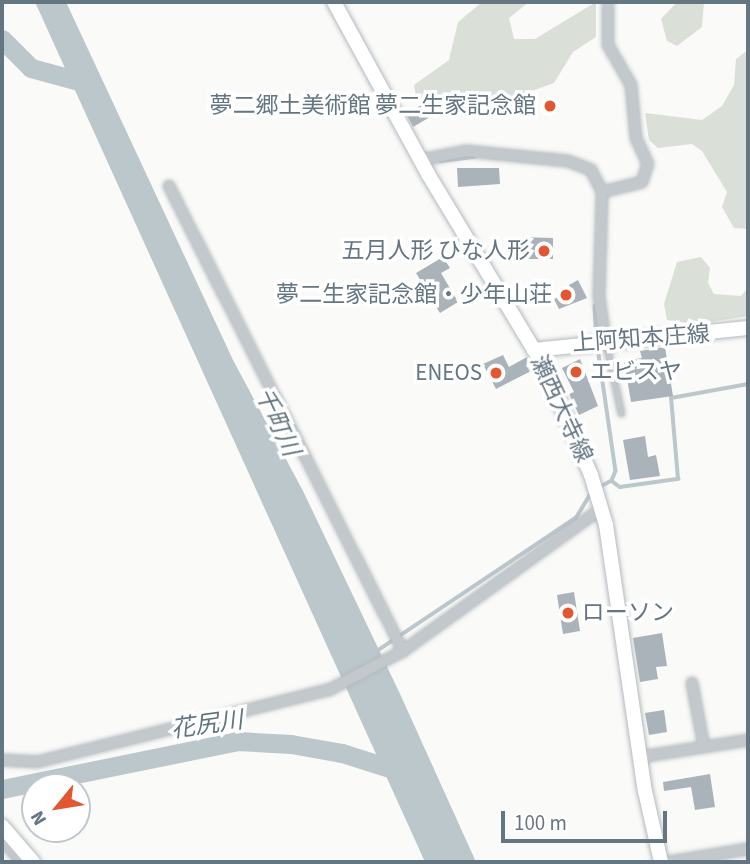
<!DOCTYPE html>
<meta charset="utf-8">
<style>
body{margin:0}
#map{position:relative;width:750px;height:864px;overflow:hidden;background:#fafaf8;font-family:"Source Sans 3","Noto Sans JP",sans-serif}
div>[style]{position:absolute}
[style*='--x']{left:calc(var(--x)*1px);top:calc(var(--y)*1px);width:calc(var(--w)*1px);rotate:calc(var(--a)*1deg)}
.green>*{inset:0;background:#dadfd7}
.water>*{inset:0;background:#bbc7cb}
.stream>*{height:3.5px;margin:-1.75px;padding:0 1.75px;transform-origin:1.75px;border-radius:1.75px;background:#bbc7cb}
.river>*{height:19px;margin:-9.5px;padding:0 9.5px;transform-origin:9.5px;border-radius:9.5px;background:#bbc7cb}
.building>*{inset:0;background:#aab3b9}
.roads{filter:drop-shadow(0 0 2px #b3babf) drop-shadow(0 0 2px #b3babf)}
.lane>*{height:5px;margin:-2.5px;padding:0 2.5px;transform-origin:2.5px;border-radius:2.5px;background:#c3c8cc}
.street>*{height:10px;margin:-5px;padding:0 5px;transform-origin:5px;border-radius:5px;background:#c3c8cc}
.secondary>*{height:14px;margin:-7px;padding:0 7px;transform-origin:7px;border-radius:7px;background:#fff}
.dots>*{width:19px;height:19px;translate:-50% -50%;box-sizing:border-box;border:4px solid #fff;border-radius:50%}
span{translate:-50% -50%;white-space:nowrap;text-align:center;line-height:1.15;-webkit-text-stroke:7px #fff;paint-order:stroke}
.poi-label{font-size:23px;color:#657683}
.right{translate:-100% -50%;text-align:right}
.left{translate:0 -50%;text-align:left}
.street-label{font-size:23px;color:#657683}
.water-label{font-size:24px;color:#60757c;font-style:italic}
.frame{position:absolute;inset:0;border:4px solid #657683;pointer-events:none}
.north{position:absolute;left:21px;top:773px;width:70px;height:70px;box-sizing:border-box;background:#fff;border:2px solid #c1c8cd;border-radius:50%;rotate:240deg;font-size:19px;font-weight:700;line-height:28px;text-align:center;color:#657683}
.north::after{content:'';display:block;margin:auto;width:24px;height:32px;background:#e4572e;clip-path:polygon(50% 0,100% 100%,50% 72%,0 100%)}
.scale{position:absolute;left:501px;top:811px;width:166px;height:32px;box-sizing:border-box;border:4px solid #657683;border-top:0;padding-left:9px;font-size:21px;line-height:24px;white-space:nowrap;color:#657683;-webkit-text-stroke:5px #fff;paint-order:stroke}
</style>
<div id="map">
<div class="green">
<i style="clip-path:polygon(482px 2px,529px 2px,509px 18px,514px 39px,535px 39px,596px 2px,596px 37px,573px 52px,554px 83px,529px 92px,500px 115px,482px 117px,416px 97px,414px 85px,449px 60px,458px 22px)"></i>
<i style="clip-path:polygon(677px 2px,704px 2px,702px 27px,677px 46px,667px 41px,661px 19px)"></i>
<i style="clip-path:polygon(748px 50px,748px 229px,734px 228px,722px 207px,727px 192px,702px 151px,692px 144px,658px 148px,649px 140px,645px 113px,702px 120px,722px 106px,734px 85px,736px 59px)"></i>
<i style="clip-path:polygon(701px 257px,710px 268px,708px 283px,714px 294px,741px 296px,748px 288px,748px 316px,697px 324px,667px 320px,664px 304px,677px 262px)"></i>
</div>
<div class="water">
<i style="clip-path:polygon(35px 2px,66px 2px,233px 360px,303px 491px,401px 696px,476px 862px,425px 862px)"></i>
</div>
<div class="stream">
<i style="--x:441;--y:161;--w:34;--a:-7"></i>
<i style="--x:595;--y:306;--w:35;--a:87"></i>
<i style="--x:598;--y:348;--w:124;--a:81.7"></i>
<i style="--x:616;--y:471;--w:11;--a:112"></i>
<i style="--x:612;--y:481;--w:15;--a:152"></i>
<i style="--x:612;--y:481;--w:10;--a:37"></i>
<i style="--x:620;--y:487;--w:59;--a:-7.9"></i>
<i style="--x:678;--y:479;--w:81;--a:-94.9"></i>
<i style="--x:671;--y:398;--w:78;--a:-10.3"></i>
<i style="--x:377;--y:651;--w:239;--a:-33.8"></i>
<i style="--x:576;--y:518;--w:31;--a:-59"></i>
</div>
<div class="river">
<i style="--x:2;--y:39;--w:41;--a:45"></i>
<i style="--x:31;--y:68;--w:61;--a:15.2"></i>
<i style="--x:2;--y:789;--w:240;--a:-11.5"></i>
<i style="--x:237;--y:741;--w:54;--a:3.2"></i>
<i style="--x:291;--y:744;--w:52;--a:10"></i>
<i style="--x:342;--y:753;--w:66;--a:17.6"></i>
</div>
<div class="building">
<i style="clip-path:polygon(423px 104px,430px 117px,413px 127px,406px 114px)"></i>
<i style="clip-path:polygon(457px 168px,499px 168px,500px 184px,458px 187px)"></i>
<i style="clip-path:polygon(518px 237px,553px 238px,553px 259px,518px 259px)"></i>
<i style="clip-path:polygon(443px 257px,450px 268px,441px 273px,458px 302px,440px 313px,416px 273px)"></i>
<i style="clip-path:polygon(578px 280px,587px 298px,559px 309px,554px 299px,572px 291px,569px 285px)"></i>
<i style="clip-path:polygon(665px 347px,673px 396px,631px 402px,624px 361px,642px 358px,640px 351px)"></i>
<i style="clip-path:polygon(503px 355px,509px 367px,527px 357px,535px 369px,496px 389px,483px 364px)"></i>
<i style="clip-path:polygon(580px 359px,598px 406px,579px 415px,569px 394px,574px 392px,562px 368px)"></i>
<i style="clip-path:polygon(645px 436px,648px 457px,656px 455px,660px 476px,630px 480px,623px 440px)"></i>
<i style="clip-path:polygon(574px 592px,580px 631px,563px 634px,557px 595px)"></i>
<i style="clip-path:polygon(662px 633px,667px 666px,656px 667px,658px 679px,640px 682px,633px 638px)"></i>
<i style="clip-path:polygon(664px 710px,667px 732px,649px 735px,645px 713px)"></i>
<i style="clip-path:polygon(710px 774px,715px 807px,695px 810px,691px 787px,664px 791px,663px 782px)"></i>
</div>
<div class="roads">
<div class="lane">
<i style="--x:606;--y:344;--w:71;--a:77.7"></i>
</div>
<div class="street">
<i style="--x:421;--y:160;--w:46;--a:-11.3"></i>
<i style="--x:466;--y:151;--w:102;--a:5.6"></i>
<i style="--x:568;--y:161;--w:25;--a:21"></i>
<i style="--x:591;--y:170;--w:25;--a:63"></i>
<i style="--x:169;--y:186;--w:521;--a:63.29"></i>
<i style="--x:403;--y:651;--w:245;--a:-35.7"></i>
<i style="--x:605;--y:340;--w:44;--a:-97.8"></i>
<i style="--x:599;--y:296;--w:104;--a:-88.3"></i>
<i style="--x:602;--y:192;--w:41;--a:-14"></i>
<i style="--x:642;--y:182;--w:19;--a:-72"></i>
<i style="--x:648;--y:164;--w:29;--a:-115"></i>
<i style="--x:636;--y:138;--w:53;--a:-95.4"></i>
<i style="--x:631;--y:85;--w:46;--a:-119.9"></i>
<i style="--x:608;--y:45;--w:43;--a:-90"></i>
<i style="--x:692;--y:683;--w:65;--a:79.4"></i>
<i style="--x:640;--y:757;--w:109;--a:-8.9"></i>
<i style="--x:2;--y:760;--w:35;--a:3"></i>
<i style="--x:37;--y:762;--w:301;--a:-13.9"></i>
<i style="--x:329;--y:690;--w:84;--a:-27.8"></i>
<i style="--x:2;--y:840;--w:30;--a:48"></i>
<i style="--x:669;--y:862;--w:80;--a:-9.3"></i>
</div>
<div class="secondary">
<i style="--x:334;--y:2;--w:196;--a:61.3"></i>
<i style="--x:428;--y:174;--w:224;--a:58.9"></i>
<i style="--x:544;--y:366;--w:119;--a:66.7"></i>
<i style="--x:591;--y:475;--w:52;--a:73.3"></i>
<i style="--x:606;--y:525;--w:269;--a:81.7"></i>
<i style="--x:645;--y:791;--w:73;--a:77.3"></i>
<i style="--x:534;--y:350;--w:215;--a:-5.9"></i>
<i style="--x:2;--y:826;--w:48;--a:49.3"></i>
</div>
</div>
<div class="dots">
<i style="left:550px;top:106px;background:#e4572e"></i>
<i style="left:544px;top:251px;background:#e4572e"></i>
<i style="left:566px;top:295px;background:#e4572e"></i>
<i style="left:576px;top:372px;background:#e4572e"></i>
<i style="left:496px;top:373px;background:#e4572e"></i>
<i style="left:568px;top:613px;background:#e4572e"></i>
</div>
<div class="poi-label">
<span class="right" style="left:536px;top:106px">夢二郷土美術館 夢二生家記念館</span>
<span class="right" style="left:530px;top:251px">五月人形 ひな人形</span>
<span class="right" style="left:552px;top:295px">夢二生家記念館・少年山荘</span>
<span class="left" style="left:590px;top:372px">エビスヤ</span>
<span class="right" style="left:482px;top:373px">ENEOS</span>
<span class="left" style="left:582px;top:613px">ローソン</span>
</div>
<div class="street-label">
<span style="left:641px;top:339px;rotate:-4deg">上阿知本庄線</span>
<span style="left:561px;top:409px;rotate:65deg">瀬西大寺線</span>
</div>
<div class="water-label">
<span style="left:277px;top:422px;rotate:65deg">千町川</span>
<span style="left:207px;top:725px;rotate:-8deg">花尻川</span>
</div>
<div class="frame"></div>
<div class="north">N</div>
<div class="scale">100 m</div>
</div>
